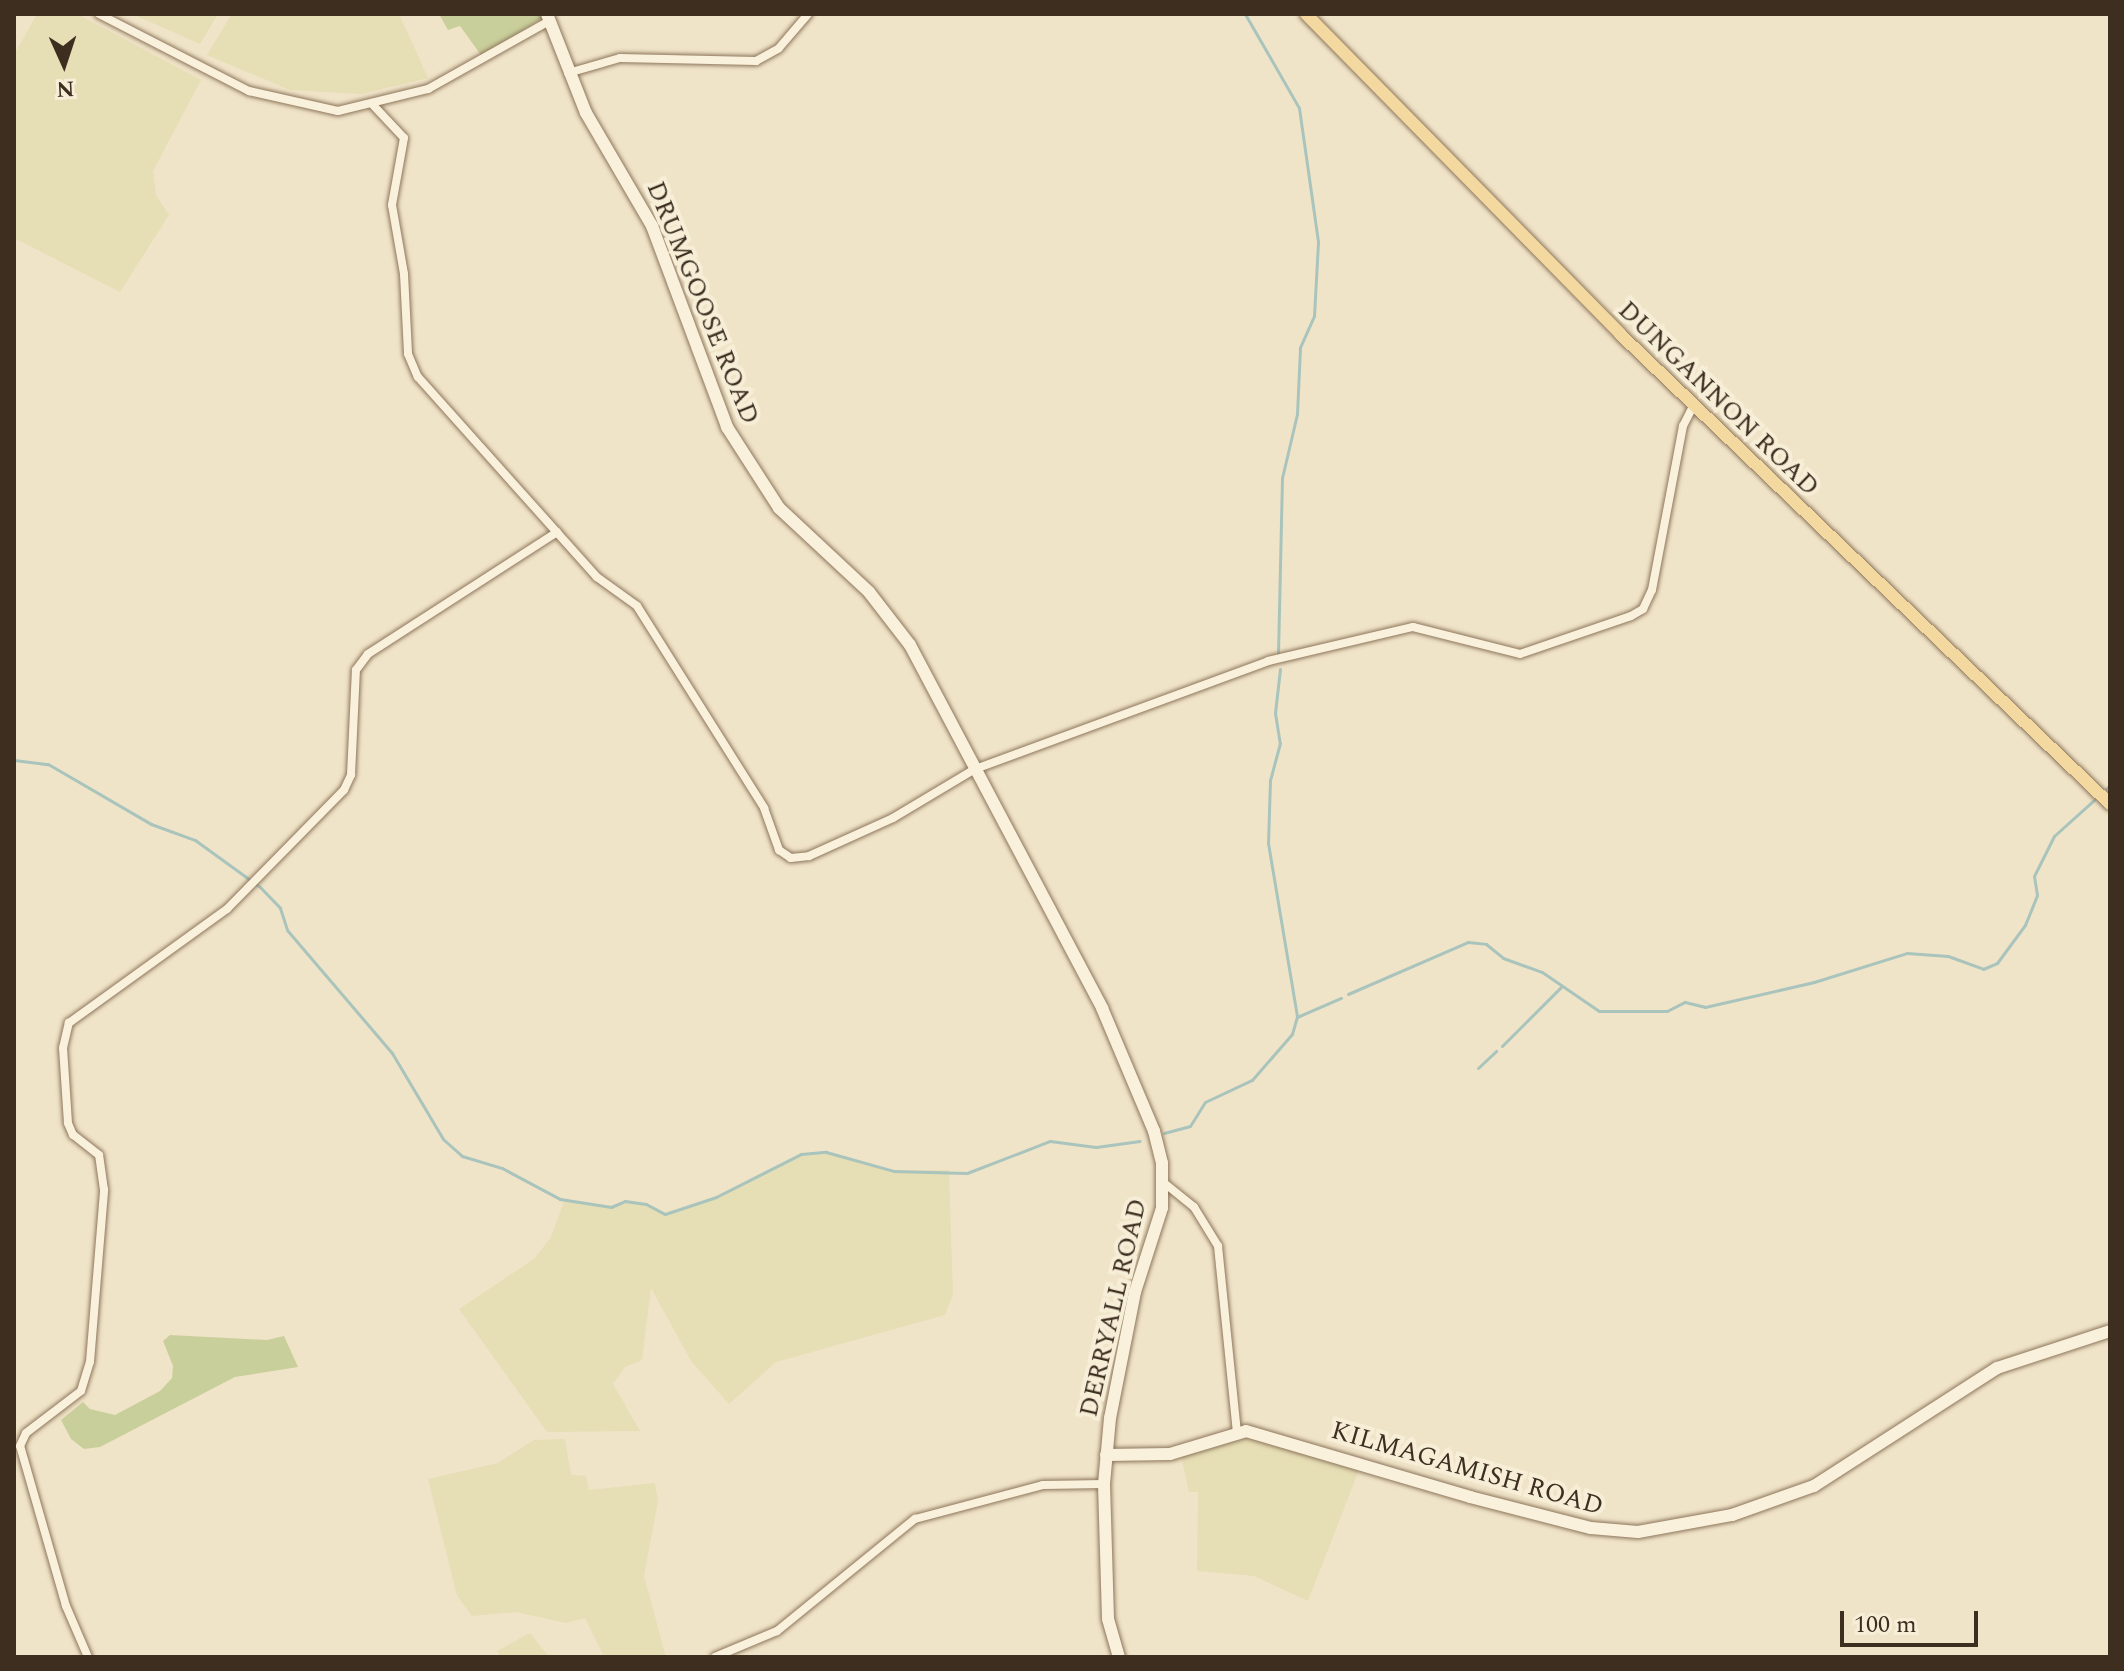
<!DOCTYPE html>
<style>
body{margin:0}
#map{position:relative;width:2124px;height:1671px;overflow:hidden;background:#f0e4c8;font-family:Spectral,serif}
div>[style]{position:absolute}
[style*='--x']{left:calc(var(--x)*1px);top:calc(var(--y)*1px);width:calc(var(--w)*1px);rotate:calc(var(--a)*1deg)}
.farmland>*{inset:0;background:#e6deb5}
.green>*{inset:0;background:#c9cf9b}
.stream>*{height:3px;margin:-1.5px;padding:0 1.5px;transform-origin:1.5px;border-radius:1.5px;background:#a9c4bc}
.roads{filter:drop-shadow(0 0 2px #8d765c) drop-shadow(0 0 2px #8d765c)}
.street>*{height:8px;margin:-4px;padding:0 4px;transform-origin:4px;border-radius:4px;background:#faf1dc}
.secondary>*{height:12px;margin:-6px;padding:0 6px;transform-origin:6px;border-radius:6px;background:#faf1dc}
.primary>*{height:12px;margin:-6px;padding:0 6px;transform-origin:6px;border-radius:6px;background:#f3d9a0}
span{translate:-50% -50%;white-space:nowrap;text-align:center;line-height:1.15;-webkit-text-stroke:8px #f7eed8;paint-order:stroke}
.street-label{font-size:26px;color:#3d2e20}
.frame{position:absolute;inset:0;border:16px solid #3d2e20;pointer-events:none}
.north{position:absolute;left:24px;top:24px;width:80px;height:80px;-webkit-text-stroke:6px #f7eed8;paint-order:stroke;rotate:177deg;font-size:22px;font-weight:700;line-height:32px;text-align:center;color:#3d2e20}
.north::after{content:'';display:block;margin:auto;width:28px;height:36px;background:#3d2e20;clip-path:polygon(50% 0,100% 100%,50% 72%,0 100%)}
.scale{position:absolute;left:1840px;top:1611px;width:138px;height:36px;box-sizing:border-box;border:4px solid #3d2e20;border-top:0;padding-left:10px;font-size:24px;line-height:28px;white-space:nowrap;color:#3d2e20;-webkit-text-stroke:6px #f7eed8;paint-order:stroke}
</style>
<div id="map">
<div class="farmland">
<i style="clip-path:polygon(37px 14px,77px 14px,201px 80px,153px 171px,156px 195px,169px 215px,120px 292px,14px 238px,14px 55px)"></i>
<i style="clip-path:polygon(132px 14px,218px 14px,200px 44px)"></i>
<i style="clip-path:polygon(232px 14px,399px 14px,428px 78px,361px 94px,290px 90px,207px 55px)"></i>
<i style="clip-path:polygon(826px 1152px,894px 1171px,949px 1170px,953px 1294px,945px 1315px,776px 1362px,729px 1404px,691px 1361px,651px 1288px,642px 1360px,625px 1367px,613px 1384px,640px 1431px,547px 1432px,459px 1309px,534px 1259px,551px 1237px,565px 1199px,611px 1207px,625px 1201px,646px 1204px,665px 1214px,716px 1197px,801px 1154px)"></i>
<i style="clip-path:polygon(1247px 1438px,1359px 1470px,1308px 1601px,1254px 1576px,1197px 1571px,1198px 1492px,1189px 1492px,1181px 1456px)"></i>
<i style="clip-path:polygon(565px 1439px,571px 1475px,586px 1476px,589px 1490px,655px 1483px,658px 1501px,644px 1576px,666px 1657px,604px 1657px,585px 1618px,566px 1623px,516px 1612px,472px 1616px,457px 1596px,428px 1479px,498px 1463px,534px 1440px)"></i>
<i style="clip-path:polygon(530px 1633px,549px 1657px,501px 1657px,497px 1651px)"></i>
</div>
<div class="green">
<i style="clip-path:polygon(439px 14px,542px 14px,543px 18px,481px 55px,460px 26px,448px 30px)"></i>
<i style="clip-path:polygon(170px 1335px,267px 1340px,284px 1336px,298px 1367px,235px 1377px,100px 1447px,84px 1449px,71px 1439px,61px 1420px,83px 1402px,90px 1409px,115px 1415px,160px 1391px,172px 1378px,173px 1366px,163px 1341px)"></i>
</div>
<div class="stream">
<i style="--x:1245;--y:14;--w:108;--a:60.1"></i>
<i style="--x:1299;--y:108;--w:135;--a:81.9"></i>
<i style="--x:1318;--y:242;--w:74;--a:93.1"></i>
<i style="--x:1314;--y:316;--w:35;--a:114"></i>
<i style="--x:1300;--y:348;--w:66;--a:92.6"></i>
<i style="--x:1297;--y:414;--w:66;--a:103.2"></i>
<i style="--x:1282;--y:478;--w:175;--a:91.3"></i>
<i style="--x:1280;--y:669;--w:44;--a:96.5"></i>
<i style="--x:1275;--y:713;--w:30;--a:81"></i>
<i style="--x:1280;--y:743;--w:38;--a:105"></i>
<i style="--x:1270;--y:780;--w:63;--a:91.8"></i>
<i style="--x:1268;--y:843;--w:176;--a:80.5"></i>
<i style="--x:14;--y:760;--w:34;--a:7"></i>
<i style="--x:48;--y:764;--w:119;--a:30.2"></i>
<i style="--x:151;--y:824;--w:47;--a:20"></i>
<i style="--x:195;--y:840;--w:80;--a:35.9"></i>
<i style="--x:260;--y:887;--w:29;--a:46"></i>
<i style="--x:280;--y:908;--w:23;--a:72"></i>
<i style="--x:287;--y:930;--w:162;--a:49.5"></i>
<i style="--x:392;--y:1053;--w:100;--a:59.3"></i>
<i style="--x:443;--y:1139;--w:25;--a:42"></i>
<i style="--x:462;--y:1156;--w:42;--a:16.7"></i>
<i style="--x:502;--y:1168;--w:66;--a:28.1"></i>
<i style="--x:560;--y:1199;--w:52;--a:8.9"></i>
<i style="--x:611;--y:1207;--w:15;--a:-23"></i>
<i style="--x:625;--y:1201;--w:21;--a:8"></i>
<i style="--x:646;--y:1204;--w:21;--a:28"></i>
<i style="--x:665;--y:1214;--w:54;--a:-18.4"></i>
<i style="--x:716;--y:1197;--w:95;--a:-26.8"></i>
<i style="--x:801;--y:1154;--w:25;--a:-5"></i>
<i style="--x:826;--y:1152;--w:71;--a:15.6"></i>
<i style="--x:894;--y:1171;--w:73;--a:1.6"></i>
<i style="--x:967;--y:1173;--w:89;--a:-21.1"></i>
<i style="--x:1050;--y:1141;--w:46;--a:7.4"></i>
<i style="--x:1096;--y:1147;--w:44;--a:-7.8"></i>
<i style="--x:2106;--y:789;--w:6;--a:-45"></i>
<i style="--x:1348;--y:994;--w:131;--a:-23.4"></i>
<i style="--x:1468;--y:942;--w:18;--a:6"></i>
<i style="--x:1486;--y:944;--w:22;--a:39"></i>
<i style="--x:1503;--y:958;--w:41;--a:19.7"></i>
<i style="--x:1542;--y:972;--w:69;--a:34.4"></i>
<i style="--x:1599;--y:1011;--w:68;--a:0"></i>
<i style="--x:1667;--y:1011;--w:20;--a:-27"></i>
<i style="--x:1685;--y:1002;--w:21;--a:14"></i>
<i style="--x:1705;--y:1007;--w:112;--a:-12.9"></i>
<i style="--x:1814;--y:982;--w:97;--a:-17.3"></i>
<i style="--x:1907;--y:953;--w:41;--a:4.2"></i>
<i style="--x:1948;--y:956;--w:37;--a:20"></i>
<i style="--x:1983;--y:969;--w:15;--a:-23"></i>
<i style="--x:1997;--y:963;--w:47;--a:-53.6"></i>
<i style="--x:2025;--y:925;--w:32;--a:-68"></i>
<i style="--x:2037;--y:895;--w:19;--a:-99"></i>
<i style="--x:2034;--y:876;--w:45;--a:-63.4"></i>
<i style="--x:2054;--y:836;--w:54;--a:-42"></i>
<i style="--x:1502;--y:1046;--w:85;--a:-45"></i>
<i style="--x:1478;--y:1068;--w:25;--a:-43"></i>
<i style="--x:1164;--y:1133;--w:27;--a:-15"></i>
<i style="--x:1190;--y:1126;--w:28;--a:-58"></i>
<i style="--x:1205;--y:1102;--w:52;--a:-25.1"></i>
<i style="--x:1252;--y:1080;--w:61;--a:-49"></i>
<i style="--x:1292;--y:1034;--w:18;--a:-74"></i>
<i style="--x:1297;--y:1017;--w:48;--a:-23.4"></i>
</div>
<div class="roads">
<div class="street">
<i style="--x:99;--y:14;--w:169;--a:27.2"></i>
<i style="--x:249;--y:91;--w:91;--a:12.7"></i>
<i style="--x:338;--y:111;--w:93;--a:-13.7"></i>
<i style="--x:428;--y:89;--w:139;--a:-29.3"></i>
<i style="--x:568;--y:73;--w:54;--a:-16.1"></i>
<i style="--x:620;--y:58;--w:136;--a:1.3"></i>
<i style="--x:756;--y:61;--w:26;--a:-29"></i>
<i style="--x:779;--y:48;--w:45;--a:-49.5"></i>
<i style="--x:373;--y:105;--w:45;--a:46.8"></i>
<i style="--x:404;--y:138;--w:68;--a:100.2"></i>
<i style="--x:392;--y:205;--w:70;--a:80.1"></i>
<i style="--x:404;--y:274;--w:80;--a:87.1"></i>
<i style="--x:408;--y:354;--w:25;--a:67"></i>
<i style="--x:418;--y:377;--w:268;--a:48.2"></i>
<i style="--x:597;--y:577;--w:49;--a:35.9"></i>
<i style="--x:637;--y:606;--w:239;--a:57.8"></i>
<i style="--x:764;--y:808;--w:45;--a:70.3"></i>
<i style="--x:779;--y:850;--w:14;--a:34"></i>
<i style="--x:791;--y:858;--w:18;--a:-6"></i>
<i style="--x:809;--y:856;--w:92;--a:-24.3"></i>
<i style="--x:893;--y:818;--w:96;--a:-30.9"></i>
<i style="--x:975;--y:769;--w:312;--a:-20.2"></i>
<i style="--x:1268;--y:661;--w:149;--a:-13.2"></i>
<i style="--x:1413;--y:627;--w:110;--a:14.2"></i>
<i style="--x:1520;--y:654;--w:117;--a:-18.9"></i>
<i style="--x:1631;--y:616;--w:14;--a:-30"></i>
<i style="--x:1643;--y:609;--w:21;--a:-65"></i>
<i style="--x:1652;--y:590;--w:167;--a:-79.3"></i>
<i style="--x:1683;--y:426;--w:22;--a:-63"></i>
<i style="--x:1163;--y:1182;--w:40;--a:39"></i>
<i style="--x:1194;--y:1207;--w:46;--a:58.4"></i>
<i style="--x:1218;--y:1246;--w:187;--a:84.2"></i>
<i style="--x:88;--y:1657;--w:56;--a:-113.3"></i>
<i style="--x:66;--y:1606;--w:166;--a:-106"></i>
<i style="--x:20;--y:1446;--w:14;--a:-65"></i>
<i style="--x:26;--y:1433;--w:69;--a:-37.4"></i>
<i style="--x:81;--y:1391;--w:30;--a:-73"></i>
<i style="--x:90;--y:1362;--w:173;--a:-85.3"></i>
<i style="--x:104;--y:1190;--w:35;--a:-98"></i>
<i style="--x:99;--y:1155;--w:33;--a:-142"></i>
<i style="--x:73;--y:1135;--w:13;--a:-113"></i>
<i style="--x:68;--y:1123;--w:75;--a:-93.8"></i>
<i style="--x:63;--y:1048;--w:26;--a:-77"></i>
<i style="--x:69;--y:1023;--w:195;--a:-35.8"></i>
<i style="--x:227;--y:909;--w:167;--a:-45.5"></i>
<i style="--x:344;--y:790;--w:17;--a:-65"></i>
<i style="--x:351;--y:775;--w:105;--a:-87.3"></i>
<i style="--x:356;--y:670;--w:20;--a:-53"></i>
<i style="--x:368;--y:654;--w:225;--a:-32.8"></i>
<i style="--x:715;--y:1657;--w:67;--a:-22.8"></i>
<i style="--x:777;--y:1631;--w:178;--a:-39.1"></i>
<i style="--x:915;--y:1519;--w:132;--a:-14.9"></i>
<i style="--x:1043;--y:1485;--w:61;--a:-0.9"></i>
</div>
<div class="secondary">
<i style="--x:547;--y:14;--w:106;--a:68.5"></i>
<i style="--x:586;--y:113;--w:131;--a:59.7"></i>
<i style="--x:652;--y:226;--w:215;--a:69.5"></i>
<i style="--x:727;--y:427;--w:96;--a:57.3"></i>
<i style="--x:779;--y:508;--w:123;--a:43"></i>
<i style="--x:869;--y:592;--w:67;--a:52.3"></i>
<i style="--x:910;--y:645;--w:411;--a:62.1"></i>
<i style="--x:1102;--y:1008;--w:134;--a:67.1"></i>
<i style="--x:1154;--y:1131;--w:33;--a:76"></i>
<i style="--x:1162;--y:1163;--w:45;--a:90"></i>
<i style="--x:1162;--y:1208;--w:88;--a:107.8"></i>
<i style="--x:1135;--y:1292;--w:128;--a:101.2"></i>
<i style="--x:1110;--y:1418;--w:66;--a:95.2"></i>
<i style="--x:1104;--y:1484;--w:135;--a:88.3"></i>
<i style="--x:1108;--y:1619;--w:40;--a:74"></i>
<i style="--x:1106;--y:1455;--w:64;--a:-0.9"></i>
<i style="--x:1170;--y:1454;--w:79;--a:-16.8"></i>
<i style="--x:1246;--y:1431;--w:234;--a:16.4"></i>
<i style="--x:1470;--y:1497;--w:125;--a:14.4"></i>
<i style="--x:1591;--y:1528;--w:47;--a:4.9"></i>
<i style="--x:1638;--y:1532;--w:96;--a:-10.3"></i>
<i style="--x:1732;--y:1515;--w:87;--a:-19.5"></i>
<i style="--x:1814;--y:1486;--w:218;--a:-32.8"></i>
<i style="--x:1997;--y:1368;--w:119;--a:-18.1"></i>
</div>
<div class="primary">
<i style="--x:1306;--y:14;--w:448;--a:45.5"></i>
<i style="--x:1620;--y:334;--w:679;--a:43.81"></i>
</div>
</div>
<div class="street-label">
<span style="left:702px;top:303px;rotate:68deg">DRUMGOOSE ROAD</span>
<span style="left:1718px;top:399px;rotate:44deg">DUNGANNON ROAD</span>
<span style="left:1114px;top:1308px;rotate:-77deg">DERRYALL ROAD</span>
<span style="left:1467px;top:1469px;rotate:16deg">KILMAGAMISH ROAD</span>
</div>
<div class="frame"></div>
<div class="north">N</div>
<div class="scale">100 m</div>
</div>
